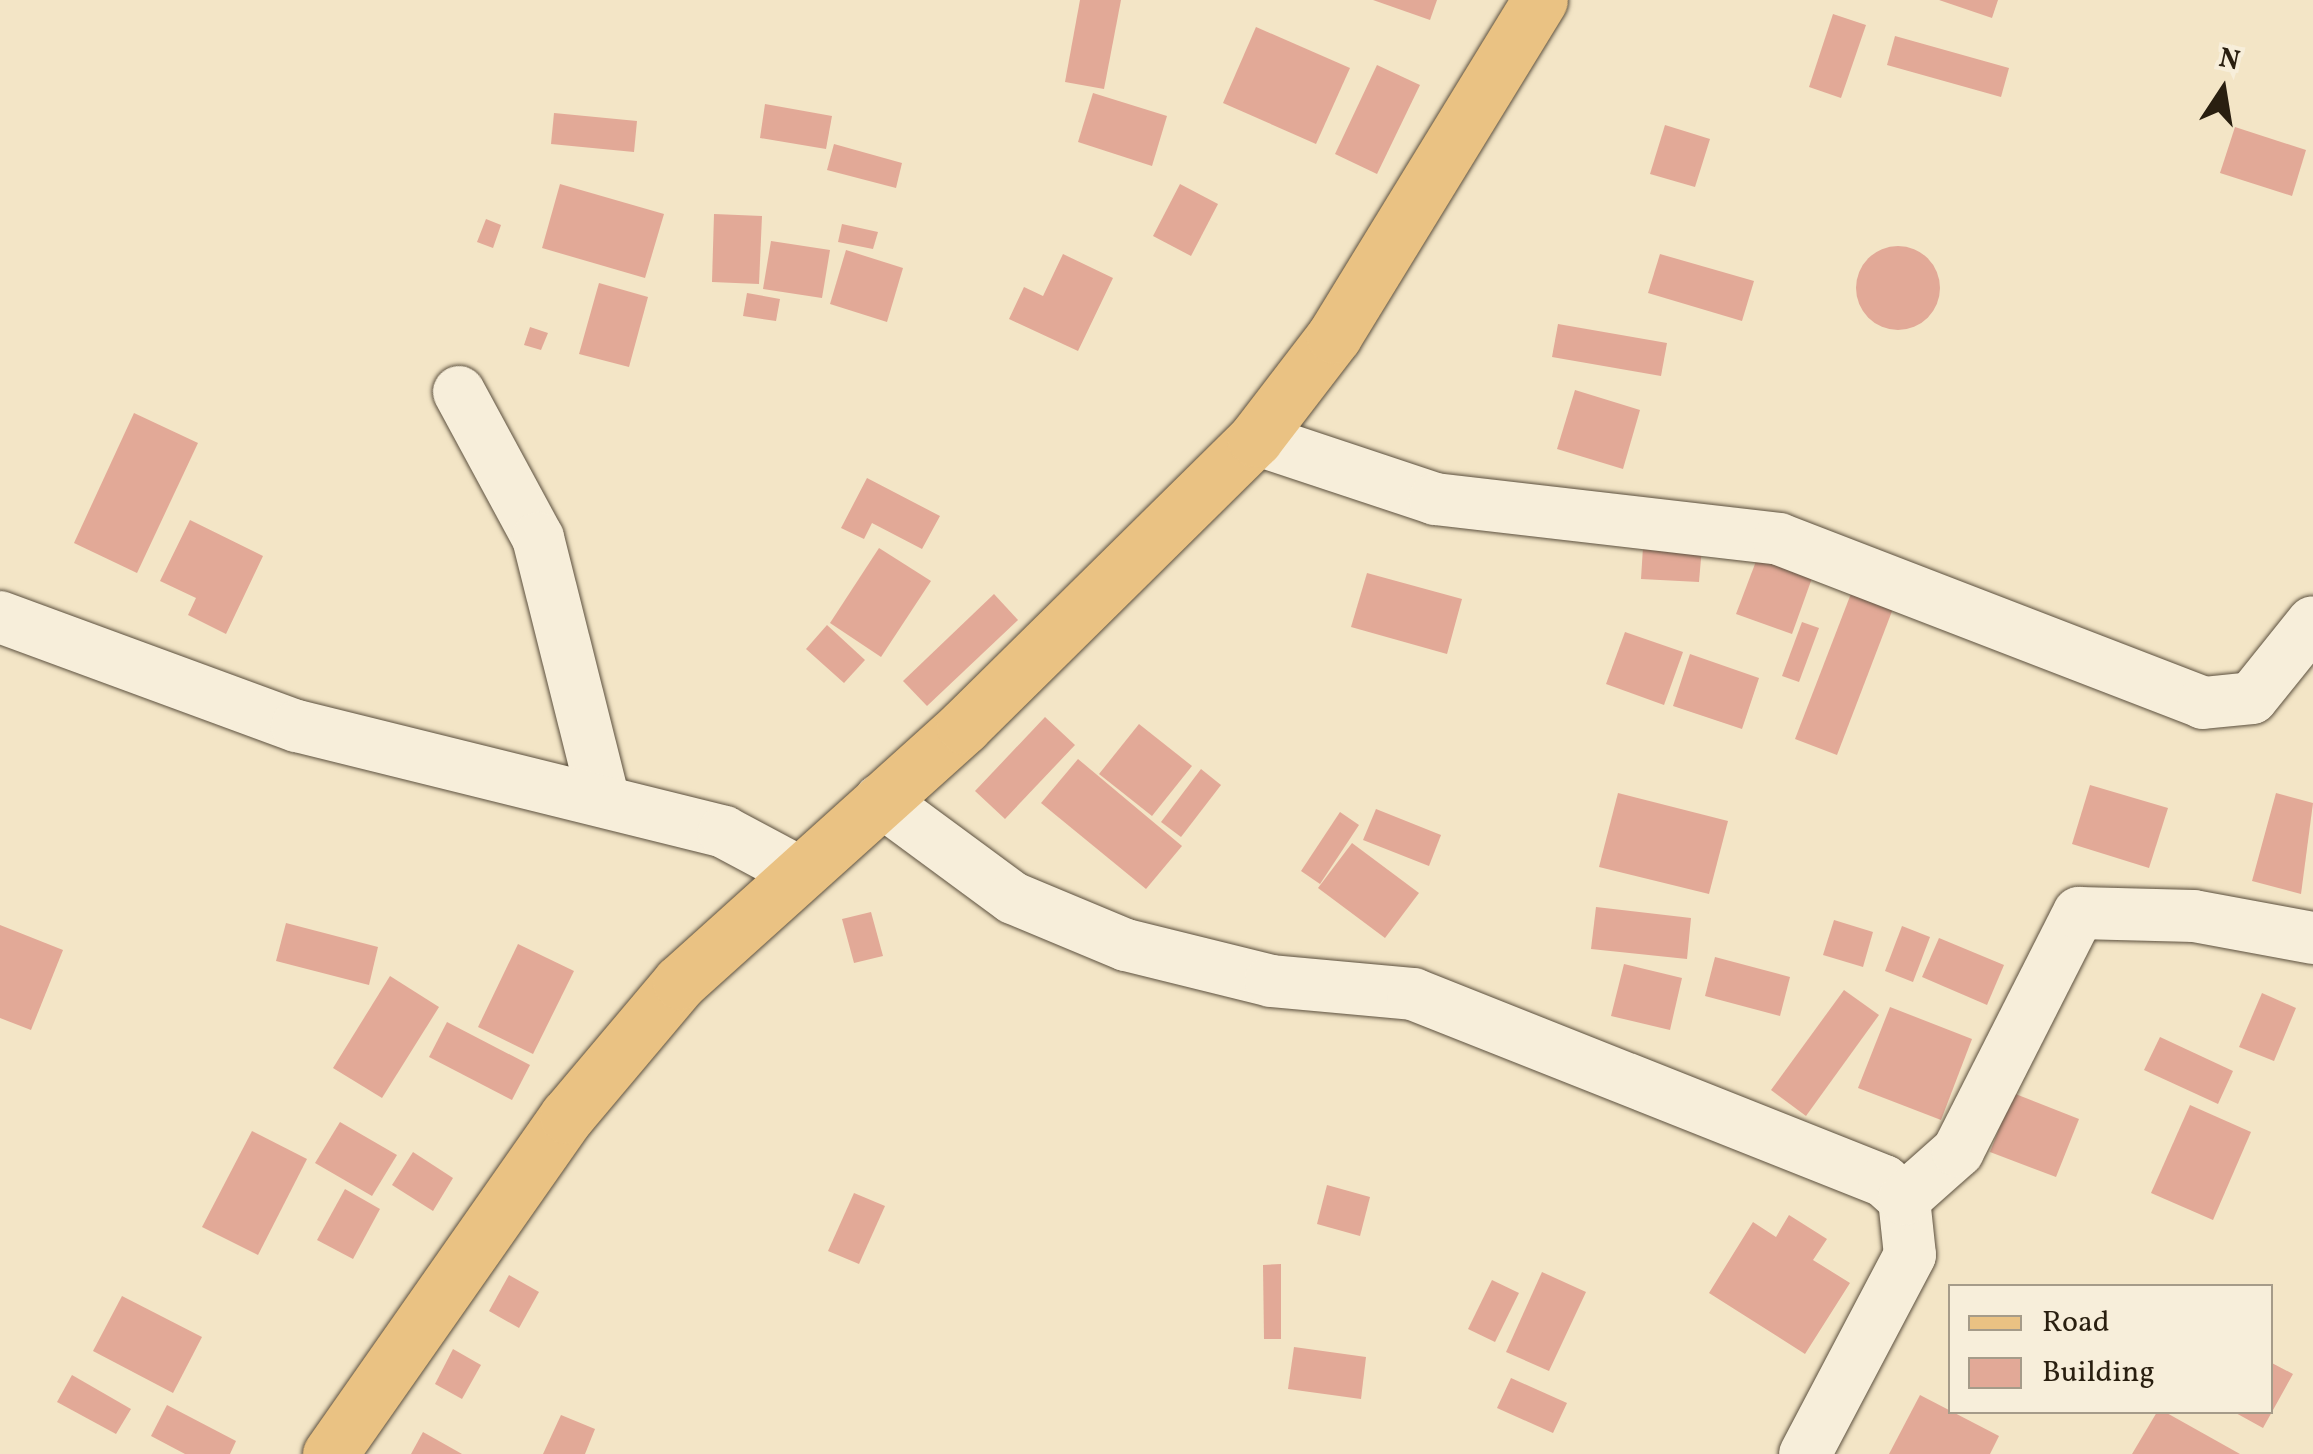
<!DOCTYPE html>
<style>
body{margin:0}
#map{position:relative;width:2313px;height:1454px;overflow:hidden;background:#f3e5c6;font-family:Vollkorn,serif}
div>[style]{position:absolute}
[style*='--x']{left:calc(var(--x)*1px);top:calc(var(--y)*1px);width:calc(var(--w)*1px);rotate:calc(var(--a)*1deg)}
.building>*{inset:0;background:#e2a997}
.round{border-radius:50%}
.roads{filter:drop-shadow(0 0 2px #5c503e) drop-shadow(0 0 2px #5c503e)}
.minor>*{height:52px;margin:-26px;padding:0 26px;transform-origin:26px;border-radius:26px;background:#f7eeda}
.major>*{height:55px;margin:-27.5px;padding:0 27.5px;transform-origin:27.5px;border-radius:27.5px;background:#eac283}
span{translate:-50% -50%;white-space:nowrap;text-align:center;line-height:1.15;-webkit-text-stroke:10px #f7eeda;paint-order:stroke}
.legend{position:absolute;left:1948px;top:1284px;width:325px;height:130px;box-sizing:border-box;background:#f7eeda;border:2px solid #a59b89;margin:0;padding:12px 18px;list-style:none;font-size:30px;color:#291f10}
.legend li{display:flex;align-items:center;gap:20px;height:50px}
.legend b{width:50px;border:2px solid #a59b89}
.north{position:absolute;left:2173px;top:40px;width:100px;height:100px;-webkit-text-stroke:8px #f7eeda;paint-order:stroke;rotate:12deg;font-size:28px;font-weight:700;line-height:40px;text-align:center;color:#291f10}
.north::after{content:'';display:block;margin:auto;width:35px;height:45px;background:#291f10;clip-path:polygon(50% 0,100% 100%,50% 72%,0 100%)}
</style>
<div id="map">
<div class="building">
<i style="clip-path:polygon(1080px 0,1121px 0,1104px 89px,1065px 82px)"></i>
<i style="clip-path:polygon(1373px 0,1437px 0,1430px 20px)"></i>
<i style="clip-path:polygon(1939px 0,1998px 0,1992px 18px)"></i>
<i style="clip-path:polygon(1833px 14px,1866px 25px,1841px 98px,1809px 87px)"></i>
<i style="clip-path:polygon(1256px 27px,1350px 68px,1316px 144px,1223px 103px)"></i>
<i style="clip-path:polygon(1895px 36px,2009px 68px,2001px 97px,1887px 65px)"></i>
<i style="clip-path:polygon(1377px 65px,1420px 85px,1377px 174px,1335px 154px)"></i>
<i style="clip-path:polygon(1093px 93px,1167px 116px,1152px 166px,1078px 142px)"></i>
<i style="clip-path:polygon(765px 104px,832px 116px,826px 149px,760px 138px)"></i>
<i style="clip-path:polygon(554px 113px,637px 121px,634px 152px,551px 144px)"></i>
<i style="clip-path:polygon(1665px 125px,1710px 139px,1695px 187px,1650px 174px)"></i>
<i style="clip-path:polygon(2235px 127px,2306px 150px,2292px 196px,2220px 173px)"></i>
<i style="clip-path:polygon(834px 144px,902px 163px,896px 188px,827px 170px)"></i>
<i style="clip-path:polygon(560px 184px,664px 214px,645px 278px,542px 248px)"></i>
<i style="clip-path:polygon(1180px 184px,1218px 204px,1191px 256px,1153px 236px)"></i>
<i style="clip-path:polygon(714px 214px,762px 216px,759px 284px,712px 282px)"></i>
<i style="clip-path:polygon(486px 219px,501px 225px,493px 248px,477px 242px)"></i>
<i style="clip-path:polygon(842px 224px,878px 232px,873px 249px,838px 242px)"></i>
<i style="clip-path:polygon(771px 241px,830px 250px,822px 298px,763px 289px)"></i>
<i class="round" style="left:1856px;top:246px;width:84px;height:84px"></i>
<i style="clip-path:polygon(846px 250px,903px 268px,887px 322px,830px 304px)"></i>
<i style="clip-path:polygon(1063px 254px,1113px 278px,1078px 351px,1009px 319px,1024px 287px,1043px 296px)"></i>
<i style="clip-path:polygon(1660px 254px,1754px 281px,1742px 321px,1648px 293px)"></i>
<i style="clip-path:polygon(599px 283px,648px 297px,629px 367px,579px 354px)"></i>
<i style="clip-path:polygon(747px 293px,780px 299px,776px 321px,743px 316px)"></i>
<i style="clip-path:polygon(1558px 324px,1667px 343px,1661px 376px,1552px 357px)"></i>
<i style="clip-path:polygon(530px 327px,548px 333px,541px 350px,524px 345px)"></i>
<i style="clip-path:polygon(1575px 390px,1640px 410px,1623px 469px,1557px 449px)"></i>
<i style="clip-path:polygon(134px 413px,198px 443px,137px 573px,74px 543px)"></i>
<i style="clip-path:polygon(867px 478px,940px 516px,922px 549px,872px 523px,864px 539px,841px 528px)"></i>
<i style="clip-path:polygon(190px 520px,263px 556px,226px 634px,188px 615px,196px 598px,160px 581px)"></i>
<i style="clip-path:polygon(1644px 531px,1703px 535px,1699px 582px,1641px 579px)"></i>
<i style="clip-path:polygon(879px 548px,931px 581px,881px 657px,830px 623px)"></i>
<i style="clip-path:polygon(1761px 548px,1816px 567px,1792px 634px,1736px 614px)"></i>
<i style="clip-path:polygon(1367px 573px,1462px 599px,1447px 654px,1351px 627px)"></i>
<i style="clip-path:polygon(1852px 591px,1894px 606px,1837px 755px,1795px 739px)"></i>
<i style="clip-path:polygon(994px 594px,1018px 620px,927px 706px,903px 681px)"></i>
<i style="clip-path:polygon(1802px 622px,1819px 628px,1799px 682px,1782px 676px)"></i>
<i style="clip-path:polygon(827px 625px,865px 660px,844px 683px,806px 649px)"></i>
<i style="clip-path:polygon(1625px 632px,1683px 652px,1664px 705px,1606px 684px)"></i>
<i style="clip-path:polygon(1690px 654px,1759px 678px,1742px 729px,1673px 706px)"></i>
<i style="clip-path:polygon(1045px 717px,1075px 745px,1005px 819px,975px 791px)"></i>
<i style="clip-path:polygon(1139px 724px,1192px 766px,1152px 816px,1099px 774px)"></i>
<i style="clip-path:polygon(1078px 759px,1182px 846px,1146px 889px,1041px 803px)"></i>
<i style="clip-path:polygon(1201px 769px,1221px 785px,1181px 837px,1161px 822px)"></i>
<i style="clip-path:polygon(2090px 785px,2168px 808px,2149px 868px,2072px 844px)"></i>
<i style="clip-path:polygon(1618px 793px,1728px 821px,1709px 894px,1599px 867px)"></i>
<i style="clip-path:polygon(2276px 793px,2313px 803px,2301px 894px,2252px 881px)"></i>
<i style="clip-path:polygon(1376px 809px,1441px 835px,1429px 866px,1363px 840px)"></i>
<i style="clip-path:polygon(1340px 812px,1359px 825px,1320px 884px,1301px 871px)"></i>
<i style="clip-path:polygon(1352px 843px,1419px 893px,1385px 938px,1318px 888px)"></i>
<i style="clip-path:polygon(1596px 907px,1691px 918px,1687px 959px,1591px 949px)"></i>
<i style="clip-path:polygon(871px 912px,883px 956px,854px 963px,842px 919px)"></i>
<i style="clip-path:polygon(1834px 920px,1873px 932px,1863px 967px,1823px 955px)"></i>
<i style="clip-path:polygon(286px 923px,378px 947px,369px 985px,276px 961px)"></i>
<i style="clip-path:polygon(0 925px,63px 950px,31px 1030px,0 1018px)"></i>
<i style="clip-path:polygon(1902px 926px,1930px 937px,1913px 982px,1885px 971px)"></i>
<i style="clip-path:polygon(1939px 938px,2004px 965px,1987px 1005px,1922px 977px)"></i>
<i style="clip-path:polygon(518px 944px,574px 971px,533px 1054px,478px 1027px)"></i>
<i style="clip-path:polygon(1715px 957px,1790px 977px,1780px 1016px,1705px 996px)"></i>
<i style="clip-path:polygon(1624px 964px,1682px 978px,1670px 1030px,1611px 1016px)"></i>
<i style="clip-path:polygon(390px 976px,439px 1007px,382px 1098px,333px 1068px)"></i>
<i style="clip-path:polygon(1844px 990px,1879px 1015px,1806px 1116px,1771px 1090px)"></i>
<i style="clip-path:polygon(2262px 993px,2296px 1008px,2274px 1061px,2239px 1047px)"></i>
<i style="clip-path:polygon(1890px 1007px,1972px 1039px,1941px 1120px,1858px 1088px)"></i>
<i style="clip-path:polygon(447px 1022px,530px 1065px,512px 1100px,429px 1057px)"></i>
<i style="clip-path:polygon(2160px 1037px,2233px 1071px,2218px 1104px,2144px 1070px)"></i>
<i style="clip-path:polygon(2013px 1093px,2079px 1119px,2056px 1177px,1990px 1152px)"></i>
<i style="clip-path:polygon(2190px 1105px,2251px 1132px,2213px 1220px,2151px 1193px)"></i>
<i style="clip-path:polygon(340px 1122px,397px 1155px,372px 1196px,315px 1163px)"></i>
<i style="clip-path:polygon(252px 1131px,307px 1159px,258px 1255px,202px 1227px)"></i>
<i style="clip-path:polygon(413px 1152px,453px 1178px,433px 1211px,392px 1185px)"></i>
<i style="clip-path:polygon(1327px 1185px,1370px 1197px,1360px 1236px,1317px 1224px)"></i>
<i style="clip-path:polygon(345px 1189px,380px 1209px,353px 1259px,317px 1240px)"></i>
<i style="clip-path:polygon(854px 1193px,885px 1206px,859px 1264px,828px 1251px)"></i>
<i style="clip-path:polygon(1789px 1215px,1827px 1239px,1813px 1260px,1850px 1283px,1805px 1354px,1709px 1293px,1753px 1222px,1776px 1237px)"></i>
<i style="clip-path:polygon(1281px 1264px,1281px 1339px,1264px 1339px,1263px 1265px)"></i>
<i style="clip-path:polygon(1542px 1272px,1586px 1292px,1549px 1371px,1506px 1352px)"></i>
<i style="clip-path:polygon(509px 1275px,539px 1292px,519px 1328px,489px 1311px)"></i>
<i style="clip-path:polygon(1492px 1280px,1519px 1293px,1495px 1342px,1468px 1329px)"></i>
<i style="clip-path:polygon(122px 1296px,202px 1337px,173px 1393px,93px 1351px)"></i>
<i style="clip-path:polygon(1294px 1347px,1366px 1357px,1361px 1399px,1288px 1389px)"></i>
<i style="clip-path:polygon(453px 1349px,481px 1365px,462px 1399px,435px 1384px)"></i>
<i style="clip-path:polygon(2270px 1362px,2293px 1374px,2263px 1428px,2234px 1412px,2270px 1412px)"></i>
<i style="clip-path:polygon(72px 1375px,131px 1409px,116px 1434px,57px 1402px)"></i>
<i style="clip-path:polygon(1511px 1378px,1567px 1403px,1553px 1433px,1497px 1408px)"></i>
<i style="clip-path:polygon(1920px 1395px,1999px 1436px,1990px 1454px,1889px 1454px)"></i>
<i style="clip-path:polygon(167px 1405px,236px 1441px,230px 1454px,185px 1454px,151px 1436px)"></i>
<i style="clip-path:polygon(2157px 1412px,2165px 1412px,2240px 1454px,2132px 1454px)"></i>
<i style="clip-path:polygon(561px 1415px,595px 1429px,585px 1454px,543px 1454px)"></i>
<i style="clip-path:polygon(423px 1432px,462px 1454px,411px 1454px)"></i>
</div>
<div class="roads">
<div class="minor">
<i style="--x:459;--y:392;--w:166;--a:61.6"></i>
<i style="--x:538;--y:538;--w:271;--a:75.9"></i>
<i style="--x:1255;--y:439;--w:190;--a:18.4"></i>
<i style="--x:1435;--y:499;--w:346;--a:6.6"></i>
<i style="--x:1779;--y:539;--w:455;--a:21.1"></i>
<i style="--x:2203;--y:703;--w:49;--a:-5.8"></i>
<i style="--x:2252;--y:698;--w:97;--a:-51.2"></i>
<i style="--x:0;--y:617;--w:316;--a:20.2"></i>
<i style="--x:297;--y:726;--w:440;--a:13.9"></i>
<i style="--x:724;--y:832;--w:85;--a:28.1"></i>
<i style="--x:880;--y:800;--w:165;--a:36.4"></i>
<i style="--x:1013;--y:898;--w:122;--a:22.6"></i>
<i style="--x:1126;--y:945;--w:149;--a:13.9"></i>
<i style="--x:1271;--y:981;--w:143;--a:5.2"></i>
<i style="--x:1413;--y:994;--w:507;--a:21.65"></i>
<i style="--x:1884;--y:1181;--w:27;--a:42"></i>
<i style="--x:1904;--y:1199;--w:56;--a:83.9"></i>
<i style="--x:1910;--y:1255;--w:225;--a:117.8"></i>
<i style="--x:1904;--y:1199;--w:72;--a:-41.6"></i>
<i style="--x:1958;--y:1151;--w:267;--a:-63.1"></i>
<i style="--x:2079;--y:913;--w:115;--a:1.5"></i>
<i style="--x:2194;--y:916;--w:121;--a:10.5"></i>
</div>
<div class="major">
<i style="--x:330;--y:1454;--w:413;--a:-55"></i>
<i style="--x:567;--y:1116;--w:175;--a:-49.9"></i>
<i style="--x:680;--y:982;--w:382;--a:-42"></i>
<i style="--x:964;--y:726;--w:409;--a:-44.6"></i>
<i style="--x:1255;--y:439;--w:130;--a:-52.5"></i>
<i style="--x:1334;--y:336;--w:394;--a:-58.5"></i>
</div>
</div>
<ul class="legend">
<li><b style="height:12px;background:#eac283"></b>Road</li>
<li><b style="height:28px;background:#e2a997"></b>Building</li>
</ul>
<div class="north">N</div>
</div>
